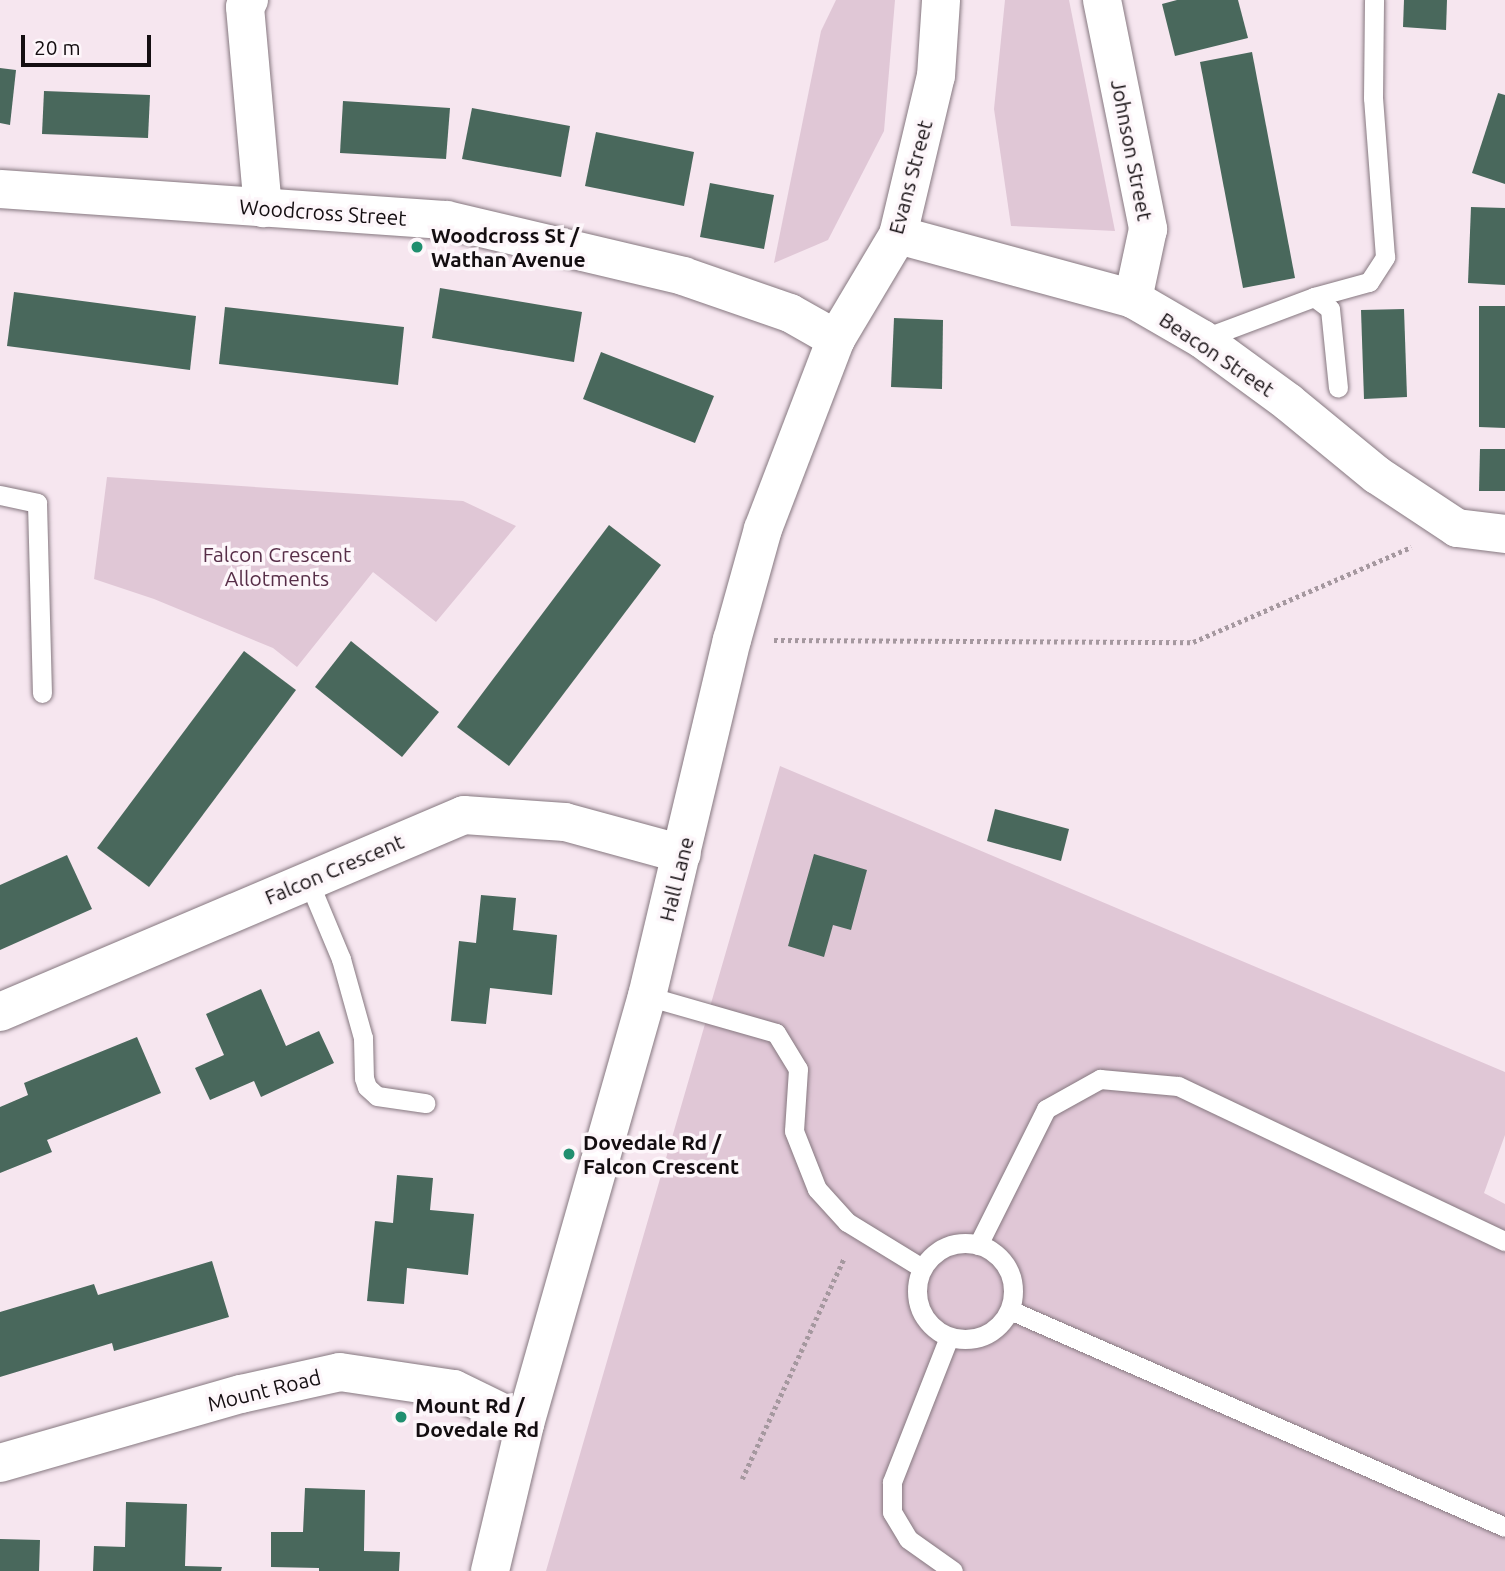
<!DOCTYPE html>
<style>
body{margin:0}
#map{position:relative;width:1505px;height:1571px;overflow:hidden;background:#f6e6ef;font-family:Ubuntu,sans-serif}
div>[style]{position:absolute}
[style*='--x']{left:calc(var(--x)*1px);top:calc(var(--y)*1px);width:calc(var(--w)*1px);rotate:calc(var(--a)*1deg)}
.green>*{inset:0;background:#e0c7d6}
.building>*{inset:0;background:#49685c}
.path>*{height:4.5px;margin-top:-2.25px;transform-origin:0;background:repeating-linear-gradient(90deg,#a5989f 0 3.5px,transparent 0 7px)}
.roads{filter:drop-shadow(0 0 2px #867880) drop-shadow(0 0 2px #867880)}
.lane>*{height:19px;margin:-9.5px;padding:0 9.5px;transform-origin:9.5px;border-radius:9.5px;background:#fff}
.lane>.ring{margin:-9.5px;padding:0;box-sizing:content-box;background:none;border:19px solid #fff;border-radius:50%}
.street>*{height:38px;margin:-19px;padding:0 19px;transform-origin:19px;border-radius:19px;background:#fff}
.secondary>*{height:38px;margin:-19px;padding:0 19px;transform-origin:19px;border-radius:19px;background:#fff}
.dots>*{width:19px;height:19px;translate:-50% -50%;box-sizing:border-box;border:4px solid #fdf6fa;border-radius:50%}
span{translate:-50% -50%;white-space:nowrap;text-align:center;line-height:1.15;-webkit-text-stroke:7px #fdf6fa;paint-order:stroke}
.street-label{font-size:21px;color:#140e11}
.poi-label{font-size:21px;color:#140e11;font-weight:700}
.left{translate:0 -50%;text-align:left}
.park-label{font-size:21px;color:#572e48}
.scale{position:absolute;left:21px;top:35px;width:130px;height:32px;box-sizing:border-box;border:4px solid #140e11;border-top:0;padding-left:9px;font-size:21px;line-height:24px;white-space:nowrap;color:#140e11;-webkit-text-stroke:5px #fdf6fa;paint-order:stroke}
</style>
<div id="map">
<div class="green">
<i style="clip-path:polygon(836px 0,895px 0,884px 131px,828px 240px,774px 263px,821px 31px)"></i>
<i style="clip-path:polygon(1005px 0,1069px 0,1115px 231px,1011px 226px,994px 109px)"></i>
<i style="clip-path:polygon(107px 477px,463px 501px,516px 526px,436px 622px,373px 572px,297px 667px,273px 648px,154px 599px,94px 579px)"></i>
<i style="clip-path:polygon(780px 766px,1505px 1072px,1505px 1135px,1484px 1193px,1505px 1204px,1505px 1571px,546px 1571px)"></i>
</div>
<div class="building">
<i style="clip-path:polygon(1177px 0,1238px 0,1248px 38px,1175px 56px,1162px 4px)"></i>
<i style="clip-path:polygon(1404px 0,1447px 0,1446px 30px,1403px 27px)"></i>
<i style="clip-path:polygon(1252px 52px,1295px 278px,1243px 288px,1200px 62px)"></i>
<i style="clip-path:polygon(0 68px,16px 70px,10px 125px,0 123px)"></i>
<i style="clip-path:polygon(44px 91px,150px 95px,148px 138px,42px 134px)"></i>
<i style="clip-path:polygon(1498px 93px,1505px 95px,1505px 184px,1472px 173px)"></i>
<i style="clip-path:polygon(343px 101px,450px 108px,446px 159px,340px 153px)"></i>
<i style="clip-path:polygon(472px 108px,570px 126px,561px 177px,462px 159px)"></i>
<i style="clip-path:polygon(596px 132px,694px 152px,684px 206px,585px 186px)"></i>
<i style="clip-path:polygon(710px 183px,774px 195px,764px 249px,700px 237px)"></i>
<i style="clip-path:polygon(1471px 207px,1505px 208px,1505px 285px,1468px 283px)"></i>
<i style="clip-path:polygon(440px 288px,582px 312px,574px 362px,432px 338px)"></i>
<i style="clip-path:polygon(14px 292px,196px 316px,190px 370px,7px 346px)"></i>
<i style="clip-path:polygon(1479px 306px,1505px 306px,1505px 428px,1479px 427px)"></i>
<i style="clip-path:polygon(225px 307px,404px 327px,398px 385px,219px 364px)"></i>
<i style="clip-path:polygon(1404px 309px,1407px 397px,1364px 399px,1361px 310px)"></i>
<i style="clip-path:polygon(894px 318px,943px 320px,942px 389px,891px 387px)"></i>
<i style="clip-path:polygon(601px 352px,714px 396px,695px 443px,583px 399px)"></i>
<i style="clip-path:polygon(1480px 449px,1505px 449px,1505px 491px,1479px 491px)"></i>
<i style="clip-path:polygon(609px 525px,661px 565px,509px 766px,457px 727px)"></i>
<i style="clip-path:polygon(351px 641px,439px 712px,402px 757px,315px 687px)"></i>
<i style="clip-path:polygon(244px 651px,296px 690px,149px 887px,97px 848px)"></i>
<i style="clip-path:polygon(995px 809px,1069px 829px,1061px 861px,987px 841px)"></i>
<i style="clip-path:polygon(814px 854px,867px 870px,851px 930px,833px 925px,824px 957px,788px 946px)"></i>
<i style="clip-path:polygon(67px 855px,92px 909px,0 950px,0 885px)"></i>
<i style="clip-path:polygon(481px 895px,516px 898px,513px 930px,557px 935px,552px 995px,490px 988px,486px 1024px,451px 1021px,459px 941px,476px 943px)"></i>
<i style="clip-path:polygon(261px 989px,286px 1046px,319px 1031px,334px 1063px,261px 1097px,254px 1081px,210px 1100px,195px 1068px,224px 1055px,206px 1014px)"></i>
<i style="clip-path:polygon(137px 1037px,161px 1093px,47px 1140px,52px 1152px,0 1173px,0 1107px,28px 1095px,24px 1083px)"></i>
<i style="clip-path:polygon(397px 1175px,433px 1178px,430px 1210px,474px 1214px,468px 1275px,407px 1268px,404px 1304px,367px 1301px,375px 1221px,393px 1223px)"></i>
<i style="clip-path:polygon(212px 1261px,229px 1317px,114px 1351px,112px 1343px,0 1377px,0 1312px,94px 1284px,98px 1295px)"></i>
<i style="clip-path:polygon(305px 1488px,365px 1490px,364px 1551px,400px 1552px,399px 1571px,319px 1571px,319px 1568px,271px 1567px,271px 1532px,303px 1532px)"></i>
<i style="clip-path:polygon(126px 1502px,187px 1504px,185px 1566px,222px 1567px,221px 1571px,93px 1571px,94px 1546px,125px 1547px)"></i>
<i style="clip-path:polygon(0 1539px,40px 1540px,39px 1571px,0 1571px)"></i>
</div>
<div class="path">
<i style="--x:774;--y:640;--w:419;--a:0.3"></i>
<i style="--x:1193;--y:642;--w:238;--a:-23.5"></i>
<i style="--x:742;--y:1479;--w:243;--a:-65.2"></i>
</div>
<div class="roads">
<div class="lane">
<i style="--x:1314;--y:297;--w:57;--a:-15.3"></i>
<i style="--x:1369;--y:282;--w:30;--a:-57"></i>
<i style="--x:1385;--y:257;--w:159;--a:-94.3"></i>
<i style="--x:1373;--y:98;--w:98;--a:-89.4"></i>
<i style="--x:1202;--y:339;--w:120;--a:-20.6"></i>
<i style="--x:1314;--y:297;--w:20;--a:37"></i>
<i style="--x:1330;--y:309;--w:79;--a:84.2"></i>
<i style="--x:0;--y:495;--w:38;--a:12"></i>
<i style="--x:37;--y:503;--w:190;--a:88.5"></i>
<i style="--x:308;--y:880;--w:86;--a:67.3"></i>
<i style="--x:341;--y:959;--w:82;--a:74.4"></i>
<i style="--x:363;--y:1038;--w:40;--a:88.6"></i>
<i style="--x:364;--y:1078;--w:9;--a:72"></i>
<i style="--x:367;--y:1087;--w:13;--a:42"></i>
<i style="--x:377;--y:1096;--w:49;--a:8.3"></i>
<i style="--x:647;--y:996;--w:134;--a:16"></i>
<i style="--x:776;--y:1033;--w:42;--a:58.6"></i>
<i style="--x:798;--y:1069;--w:62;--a:93.7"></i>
<i style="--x:794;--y:1131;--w:62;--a:68.4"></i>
<i style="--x:817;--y:1189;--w:45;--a:47.7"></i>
<i style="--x:847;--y:1222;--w:88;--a:31.5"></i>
<i class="ring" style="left:917px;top:1243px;width:77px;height:77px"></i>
<i style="--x:978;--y:1245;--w:152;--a:-63.4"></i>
<i style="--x:1046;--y:1109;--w:62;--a:-29.1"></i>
<i style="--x:1100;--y:1079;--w:78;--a:5.1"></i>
<i style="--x:1178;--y:1086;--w:362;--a:25.4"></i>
<i style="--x:1010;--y:1310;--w:540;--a:23.67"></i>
<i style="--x:949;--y:1337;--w:156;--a:111.5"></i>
<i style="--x:892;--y:1482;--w:30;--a:90"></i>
<i style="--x:892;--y:1512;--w:31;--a:59"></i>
<i style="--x:908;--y:1539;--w:55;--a:35.4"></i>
</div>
<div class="street">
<i style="--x:249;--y:0;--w:8;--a:120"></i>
<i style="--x:245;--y:7;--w:202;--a:84.9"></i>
<i style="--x:1102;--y:0;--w:234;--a:78.6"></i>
<i style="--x:1148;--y:229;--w:72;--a:102.1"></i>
<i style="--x:0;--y:189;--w:448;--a:4"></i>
<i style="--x:447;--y:220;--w:243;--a:13.3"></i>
<i style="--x:683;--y:276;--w:113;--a:19.1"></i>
<i style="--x:790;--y:313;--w:53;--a:29.5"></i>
<i style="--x:0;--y:1012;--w:504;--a:-23"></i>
<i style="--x:464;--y:815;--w:101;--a:4"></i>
<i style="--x:565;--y:822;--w:121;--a:15.3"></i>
<i style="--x:0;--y:1463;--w:251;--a:-16"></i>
<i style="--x:241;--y:1394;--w:101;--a:-12.5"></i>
<i style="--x:340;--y:1372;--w:115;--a:8.5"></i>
<i style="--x:454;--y:1389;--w:79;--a:26.2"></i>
</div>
<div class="secondary">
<i style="--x:898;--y:235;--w:244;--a:15.2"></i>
<i style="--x:1133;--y:299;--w:80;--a:30.1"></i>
<i style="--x:1202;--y:339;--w:107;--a:36.2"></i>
<i style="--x:1288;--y:402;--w:115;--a:39.4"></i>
<i style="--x:1377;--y:475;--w:96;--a:33.5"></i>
<i style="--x:1457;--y:528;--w:48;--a:7.1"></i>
<i style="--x:490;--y:1571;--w:151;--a:-76.6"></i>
<i style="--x:525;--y:1424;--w:445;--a:-74.1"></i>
<i style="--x:647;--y:996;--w:366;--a:-76.6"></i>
<i style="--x:732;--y:640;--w:115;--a:-74.4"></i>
<i style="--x:763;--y:529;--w:204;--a:-69"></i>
<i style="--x:836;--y:339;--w:121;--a:-59.2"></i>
<i style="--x:898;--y:235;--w:163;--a:-76.6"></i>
<i style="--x:936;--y:76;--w:76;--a:-86.2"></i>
</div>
</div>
<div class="dots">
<i style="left:417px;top:247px;background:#208f6f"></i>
<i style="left:569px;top:1154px;background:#208f6f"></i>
<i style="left:401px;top:1417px;background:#208f6f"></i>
</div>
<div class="street-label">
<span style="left:1132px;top:150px;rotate:79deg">Johnson Street</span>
<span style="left:910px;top:177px;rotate:-75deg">Evans Street</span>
<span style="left:323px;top:212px;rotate:4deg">Woodcross Street</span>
<span style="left:1217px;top:354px;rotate:34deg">Beacon Street</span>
<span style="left:334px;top:869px;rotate:-23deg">Falcon Crescent</span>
<span style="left:676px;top:879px;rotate:-76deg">Hall Lane</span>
<span style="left:264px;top:1390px;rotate:-14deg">Mount Road</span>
</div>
<div class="poi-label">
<span class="left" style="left:431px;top:247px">Woodcross St /<br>Wathan Avenue</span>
<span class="left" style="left:583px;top:1154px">Dovedale Rd /<br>Falcon Crescent</span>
<span class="left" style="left:415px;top:1417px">Mount Rd /<br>Dovedale Rd</span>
</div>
<div class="park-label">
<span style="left:277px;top:566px">Falcon Crescent<br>Allotments</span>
</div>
<div class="scale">20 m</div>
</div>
